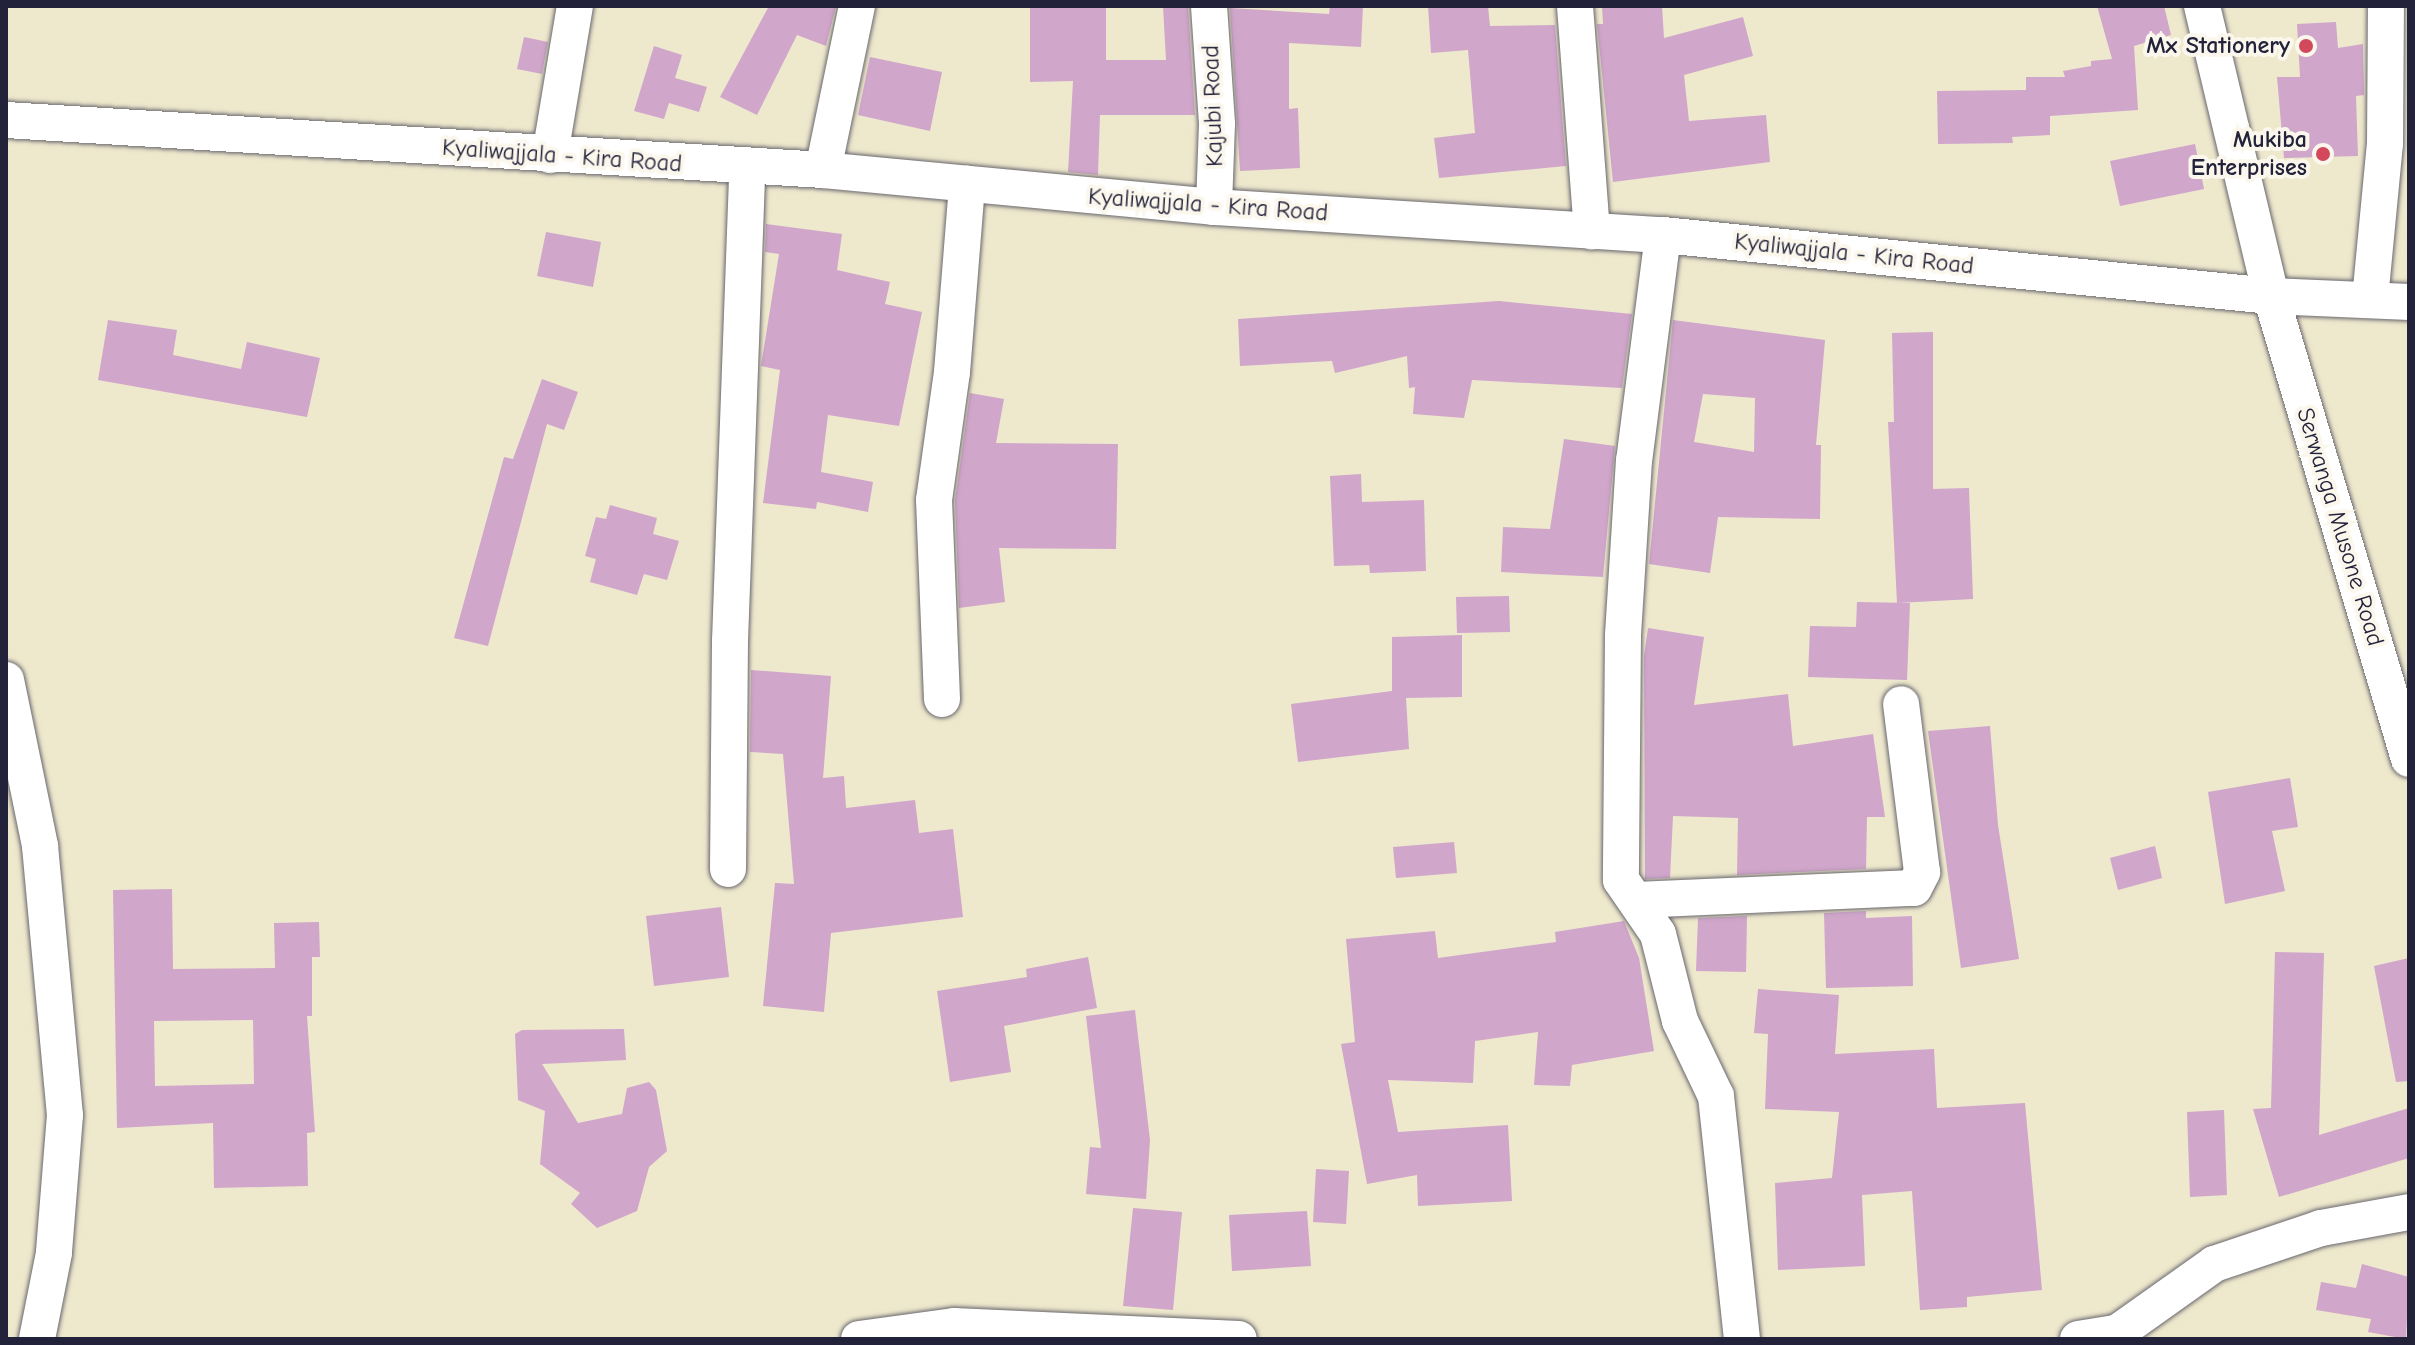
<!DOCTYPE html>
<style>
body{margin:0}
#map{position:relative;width:2415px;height:1345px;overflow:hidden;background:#eee8cd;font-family:"Comic Neue",sans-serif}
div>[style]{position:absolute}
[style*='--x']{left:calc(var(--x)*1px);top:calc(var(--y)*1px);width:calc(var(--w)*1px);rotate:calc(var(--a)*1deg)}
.building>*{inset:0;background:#d0a6cb}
.roads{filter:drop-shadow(0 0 2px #69676e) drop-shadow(0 0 2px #69676e)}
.minor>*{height:36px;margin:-18px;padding:0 18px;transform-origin:18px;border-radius:18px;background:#fff}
.dots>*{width:22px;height:22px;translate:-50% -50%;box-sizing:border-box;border:4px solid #fbf7ec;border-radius:50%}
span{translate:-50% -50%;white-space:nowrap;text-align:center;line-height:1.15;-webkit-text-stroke:8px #fbf7ec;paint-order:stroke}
.poi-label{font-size:24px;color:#22223b;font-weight:700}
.right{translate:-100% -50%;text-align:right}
.street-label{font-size:24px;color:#22223b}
.frame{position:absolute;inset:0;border:8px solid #22223b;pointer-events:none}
</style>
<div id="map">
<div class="building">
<i style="clip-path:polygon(769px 6px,836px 6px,826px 46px,797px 35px,757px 115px,720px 97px)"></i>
<i style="clip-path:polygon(1030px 6px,1106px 6px,1106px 60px,1166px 60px,1163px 6px,1188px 6px,1195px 115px,1100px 115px,1098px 175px,1068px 172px,1073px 81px,1030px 82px)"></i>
<i style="clip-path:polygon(1330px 6px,1363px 6px,1361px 47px,1289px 43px,1289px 109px,1298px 108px,1300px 168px,1240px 171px,1230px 8px,1329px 14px)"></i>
<i style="clip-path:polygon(1428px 6px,1488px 6px,1490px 26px,1555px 25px,1566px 166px,1439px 178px,1434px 138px,1475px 133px,1468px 50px,1431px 53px)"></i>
<i style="clip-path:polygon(1602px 6px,1662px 6px,1664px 38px,1743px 17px,1753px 56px,1684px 75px,1689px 121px,1766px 115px,1770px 162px,1613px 182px,1597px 24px,1603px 24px)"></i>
<i style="clip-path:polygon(2097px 6px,2164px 6px,2171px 35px,2134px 46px,2138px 110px,2050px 116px,2050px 135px,2012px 137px,2013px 143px,1938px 144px,1937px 91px,2026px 90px,2026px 77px,2065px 77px,2063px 71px,2091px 66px,2091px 61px,2112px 59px)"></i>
<i style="clip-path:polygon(2336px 22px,2338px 48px,2363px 44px,2364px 95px,2356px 96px,2358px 156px,2284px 158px,2277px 77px,2300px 77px,2297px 24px)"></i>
<i style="clip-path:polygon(524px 37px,548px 42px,542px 74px,517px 69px)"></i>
<i style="clip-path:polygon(654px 46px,682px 55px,675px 78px,707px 87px,699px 112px,669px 103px,664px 119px,634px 111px)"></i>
<i style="clip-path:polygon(870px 57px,942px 72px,930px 131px,858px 115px)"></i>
<i style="clip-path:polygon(2195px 144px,2204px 189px,2120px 206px,2110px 161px)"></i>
<i style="clip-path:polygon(766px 224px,842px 234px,837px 270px,890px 282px,885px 304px,922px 312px,899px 426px,828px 415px,821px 472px,873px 482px,868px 512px,817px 502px,816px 509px,763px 503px,780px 370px,761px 366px,779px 254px,765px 252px)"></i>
<i style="clip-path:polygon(546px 232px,601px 242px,593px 287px,537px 276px)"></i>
<i style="clip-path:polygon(1499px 301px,1632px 314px,1622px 388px,1472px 380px,1464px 418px,1413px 414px,1415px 387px,1409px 388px,1407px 356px,1335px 373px,1332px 361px,1240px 366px,1238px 319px)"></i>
<i style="clip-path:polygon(108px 320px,177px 330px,173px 355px,241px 369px,247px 342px,320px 358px,307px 417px,98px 380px)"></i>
<i style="clip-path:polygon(evenodd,1673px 320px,1825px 340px,1816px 445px,1821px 445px,1820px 519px,1718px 517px,1710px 573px,1649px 564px,1673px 320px,1703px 394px,1755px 398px,1754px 452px,1694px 442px,1703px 394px)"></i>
<i style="clip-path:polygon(1933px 332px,1933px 489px,1969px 488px,1973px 599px,1897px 603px,1888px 422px,1894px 422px,1892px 333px)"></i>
<i style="clip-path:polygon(542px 379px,578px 392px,564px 430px,547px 424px,488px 646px,454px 638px,504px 457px,513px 459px)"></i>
<i style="clip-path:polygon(970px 393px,1004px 399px,996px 443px,1118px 444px,1116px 549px,999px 548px,1005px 602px,959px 608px,955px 501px)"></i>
<i style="clip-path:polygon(1564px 439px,1615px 446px,1603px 577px,1501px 572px,1503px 527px,1550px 529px)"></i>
<i style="clip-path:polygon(1361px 474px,1362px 502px,1424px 500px,1426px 571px,1370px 573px,1369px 565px,1334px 566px,1330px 476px)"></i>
<i style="clip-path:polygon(610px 505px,657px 518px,653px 534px,679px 541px,667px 580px,644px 574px,637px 595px,590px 582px,596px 559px,585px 556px,596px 517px,606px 519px)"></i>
<i style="clip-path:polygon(1509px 596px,1510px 632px,1457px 633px,1456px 597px)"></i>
<i style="clip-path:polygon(1857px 602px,1910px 603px,1907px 680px,1808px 677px,1810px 626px,1856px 627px)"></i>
<i style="clip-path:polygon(1648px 628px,1704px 637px,1694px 705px,1788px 694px,1793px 746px,1873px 734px,1885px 817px,1867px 817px,1866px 869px,1737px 875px,1738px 818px,1673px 816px,1670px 878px,1645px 879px,1644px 656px)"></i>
<i style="clip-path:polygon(1462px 635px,1462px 697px,1406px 698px,1409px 749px,1298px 762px,1291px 704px,1392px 691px,1392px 637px)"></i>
<i style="clip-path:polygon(751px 670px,831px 676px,823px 778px,844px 776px,846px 808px,915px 800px,919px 833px,953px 829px,963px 917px,831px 933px,824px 1012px,763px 1006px,775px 883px,794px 884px,783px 754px,750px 752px)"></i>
<i style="clip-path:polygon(1990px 726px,1998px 825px,2019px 959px,1961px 968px,1928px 731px)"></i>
<i style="clip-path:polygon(2290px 778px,2298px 827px,2272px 831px,2285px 891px,2225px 904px,2208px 792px)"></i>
<i style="clip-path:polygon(1454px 842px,1457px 873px,1396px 878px,1393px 847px)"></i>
<i style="clip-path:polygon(2155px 846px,2162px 878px,2118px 890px,2110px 858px)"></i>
<i style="clip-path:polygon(evenodd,172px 889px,173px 969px,275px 968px,274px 923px,319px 922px,320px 957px,312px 957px,312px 1016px,307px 1016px,315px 1132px,307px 1133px,308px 1186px,214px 1188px,213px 1123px,117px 1128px,113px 890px,172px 889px,253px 1020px,254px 1084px,155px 1086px,154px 1021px,253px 1020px)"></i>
<i style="clip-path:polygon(721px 907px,729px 977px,654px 986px,646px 916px)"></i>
<i style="clip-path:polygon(1866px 911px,1866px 918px,1912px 916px,1913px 986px,1826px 988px,1824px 913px)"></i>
<i style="clip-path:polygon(1747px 916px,1746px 972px,1696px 971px,1698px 918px)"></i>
<i style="clip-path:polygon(1624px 921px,1639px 958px,1654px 1051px,1572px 1065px,1570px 1086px,1534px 1085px,1538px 1032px,1475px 1041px,1473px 1083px,1388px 1080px,1398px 1132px,1508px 1125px,1512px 1201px,1418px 1206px,1417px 1175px,1367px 1184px,1341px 1044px,1355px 1042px,1346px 939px,1435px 931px,1438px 958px,1556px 942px,1555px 932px)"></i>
<i style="clip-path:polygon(2275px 952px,2324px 953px,2319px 1135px,2409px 1108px,2409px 1158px,2279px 1197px,2253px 1109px,2271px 1108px)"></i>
<i style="clip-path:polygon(1088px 957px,1097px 1008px,1004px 1026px,1011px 1072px,950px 1082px,937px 991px,1027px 977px,1026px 969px)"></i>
<i style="clip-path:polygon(2409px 958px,2409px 1081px,2396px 1082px,2374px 966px)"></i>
<i style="clip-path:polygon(1758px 989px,1839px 995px,1835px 1054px,1934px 1049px,1937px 1108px,2025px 1103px,2042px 1290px,1967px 1297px,1967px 1307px,1920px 1310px,1912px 1191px,1862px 1195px,1865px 1266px,1778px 1270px,1775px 1183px,1832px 1178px,1839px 1112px,1765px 1109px,1768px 1034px,1754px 1033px)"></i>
<i style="clip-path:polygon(1135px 1010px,1150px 1140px,1146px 1199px,1086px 1194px,1090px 1147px,1101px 1148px,1086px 1016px)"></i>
<i style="clip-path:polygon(624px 1029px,626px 1060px,542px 1064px,578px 1123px,622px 1114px,627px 1088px,649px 1082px,656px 1090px,667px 1151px,649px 1167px,637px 1211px,597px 1228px,571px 1204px,580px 1193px,540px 1164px,545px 1111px,518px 1100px,515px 1034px,522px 1030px)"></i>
<i style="clip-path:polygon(2224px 1110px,2227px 1195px,2190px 1197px,2187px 1112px)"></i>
<i style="clip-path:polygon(1316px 1169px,1349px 1171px,1346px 1224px,1313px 1222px)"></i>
<i style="clip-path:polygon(1133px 1208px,1182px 1212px,1173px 1310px,1123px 1306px)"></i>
<i style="clip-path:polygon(1307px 1211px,1311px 1266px,1232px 1271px,1229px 1215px)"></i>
<i style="clip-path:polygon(2362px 1264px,2409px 1277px,2406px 1339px,2368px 1332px,2371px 1319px,2316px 1310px,2321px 1282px,2356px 1288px)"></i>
</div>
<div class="roads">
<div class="minor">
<i style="--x:1209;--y:6;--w:118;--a:86.1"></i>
<i style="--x:1217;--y:124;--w:83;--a:92.1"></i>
<i style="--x:1575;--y:6;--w:226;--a:85.7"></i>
<i style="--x:2202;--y:6;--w:298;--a:76.6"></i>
<i style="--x:2271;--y:296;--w:483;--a:73.4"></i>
<i style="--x:6;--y:120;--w:819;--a:3.5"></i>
<i style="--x:823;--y:170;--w:393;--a:5.4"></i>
<i style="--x:1214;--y:207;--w:450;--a:3.6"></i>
<i style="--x:1663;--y:235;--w:611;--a:5.73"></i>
<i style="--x:2271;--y:296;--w:138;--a:2.5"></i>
<i style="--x:550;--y:155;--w:151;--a:-80.5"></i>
<i style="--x:823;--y:170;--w:167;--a:-78.3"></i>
<i style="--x:1663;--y:235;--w:227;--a:97.3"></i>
<i style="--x:1634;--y:460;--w:175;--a:93.6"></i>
<i style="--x:1623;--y:635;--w:245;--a:90.5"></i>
<i style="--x:1621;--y:880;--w:65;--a:55.6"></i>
<i style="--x:1658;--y:934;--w:90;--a:75.8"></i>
<i style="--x:1680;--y:1021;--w:83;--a:64.4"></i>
<i style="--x:1716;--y:1096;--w:244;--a:83.9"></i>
<i style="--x:2370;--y:299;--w:156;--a:-84.5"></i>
<i style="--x:2385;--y:144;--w:138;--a:-89.6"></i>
<i style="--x:6;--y:680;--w:169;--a:78.4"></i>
<i style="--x:40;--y:846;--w:270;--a:84.7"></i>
<i style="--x:65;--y:1115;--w:138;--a:94.6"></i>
<i style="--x:54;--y:1253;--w:88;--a:101.2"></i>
<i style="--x:942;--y:699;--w:199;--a:-92.3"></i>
<i style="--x:934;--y:500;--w:129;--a:-82"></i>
<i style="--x:952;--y:372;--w:189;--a:-85.4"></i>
<i style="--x:728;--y:869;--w:228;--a:-89.5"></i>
<i style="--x:730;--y:641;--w:473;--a:-87.9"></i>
<i style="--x:1636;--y:900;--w:278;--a:-2.5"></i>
<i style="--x:1914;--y:888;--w:18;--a:-63"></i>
<i style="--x:1922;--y:872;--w:169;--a:-97.1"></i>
<i style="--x:859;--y:1339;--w:96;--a:-7.8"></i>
<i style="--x:954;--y:1326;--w:285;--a:2.6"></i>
<i style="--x:2078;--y:1339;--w:39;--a:-9"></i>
<i style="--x:2117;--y:1333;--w:119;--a:-35.4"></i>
<i style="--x:2214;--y:1264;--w:113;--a:-18.6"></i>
<i style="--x:2321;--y:1228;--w:89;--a:-10.3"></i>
</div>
</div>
<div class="dots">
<i style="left:2306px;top:46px;background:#d1495b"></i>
<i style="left:2323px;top:154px;background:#d1495b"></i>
</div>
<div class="poi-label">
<span class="right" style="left:2290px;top:46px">Mx Stationery</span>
<span class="right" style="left:2307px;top:154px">Mukiba<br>Enterprises</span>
</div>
<div class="street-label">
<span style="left:1213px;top:106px;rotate:-92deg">Kajubi Road</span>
<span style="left:562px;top:156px;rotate:4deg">Kyaliwajjala - Kira Road</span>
<span style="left:1208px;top:205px;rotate:4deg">Kyaliwajjala - Kira Road</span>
<span style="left:1854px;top:254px;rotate:6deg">Kyaliwajjala - Kira Road</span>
<span style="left:2340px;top:527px;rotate:73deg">Serwanga Musone Road</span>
</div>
<div class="frame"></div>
</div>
